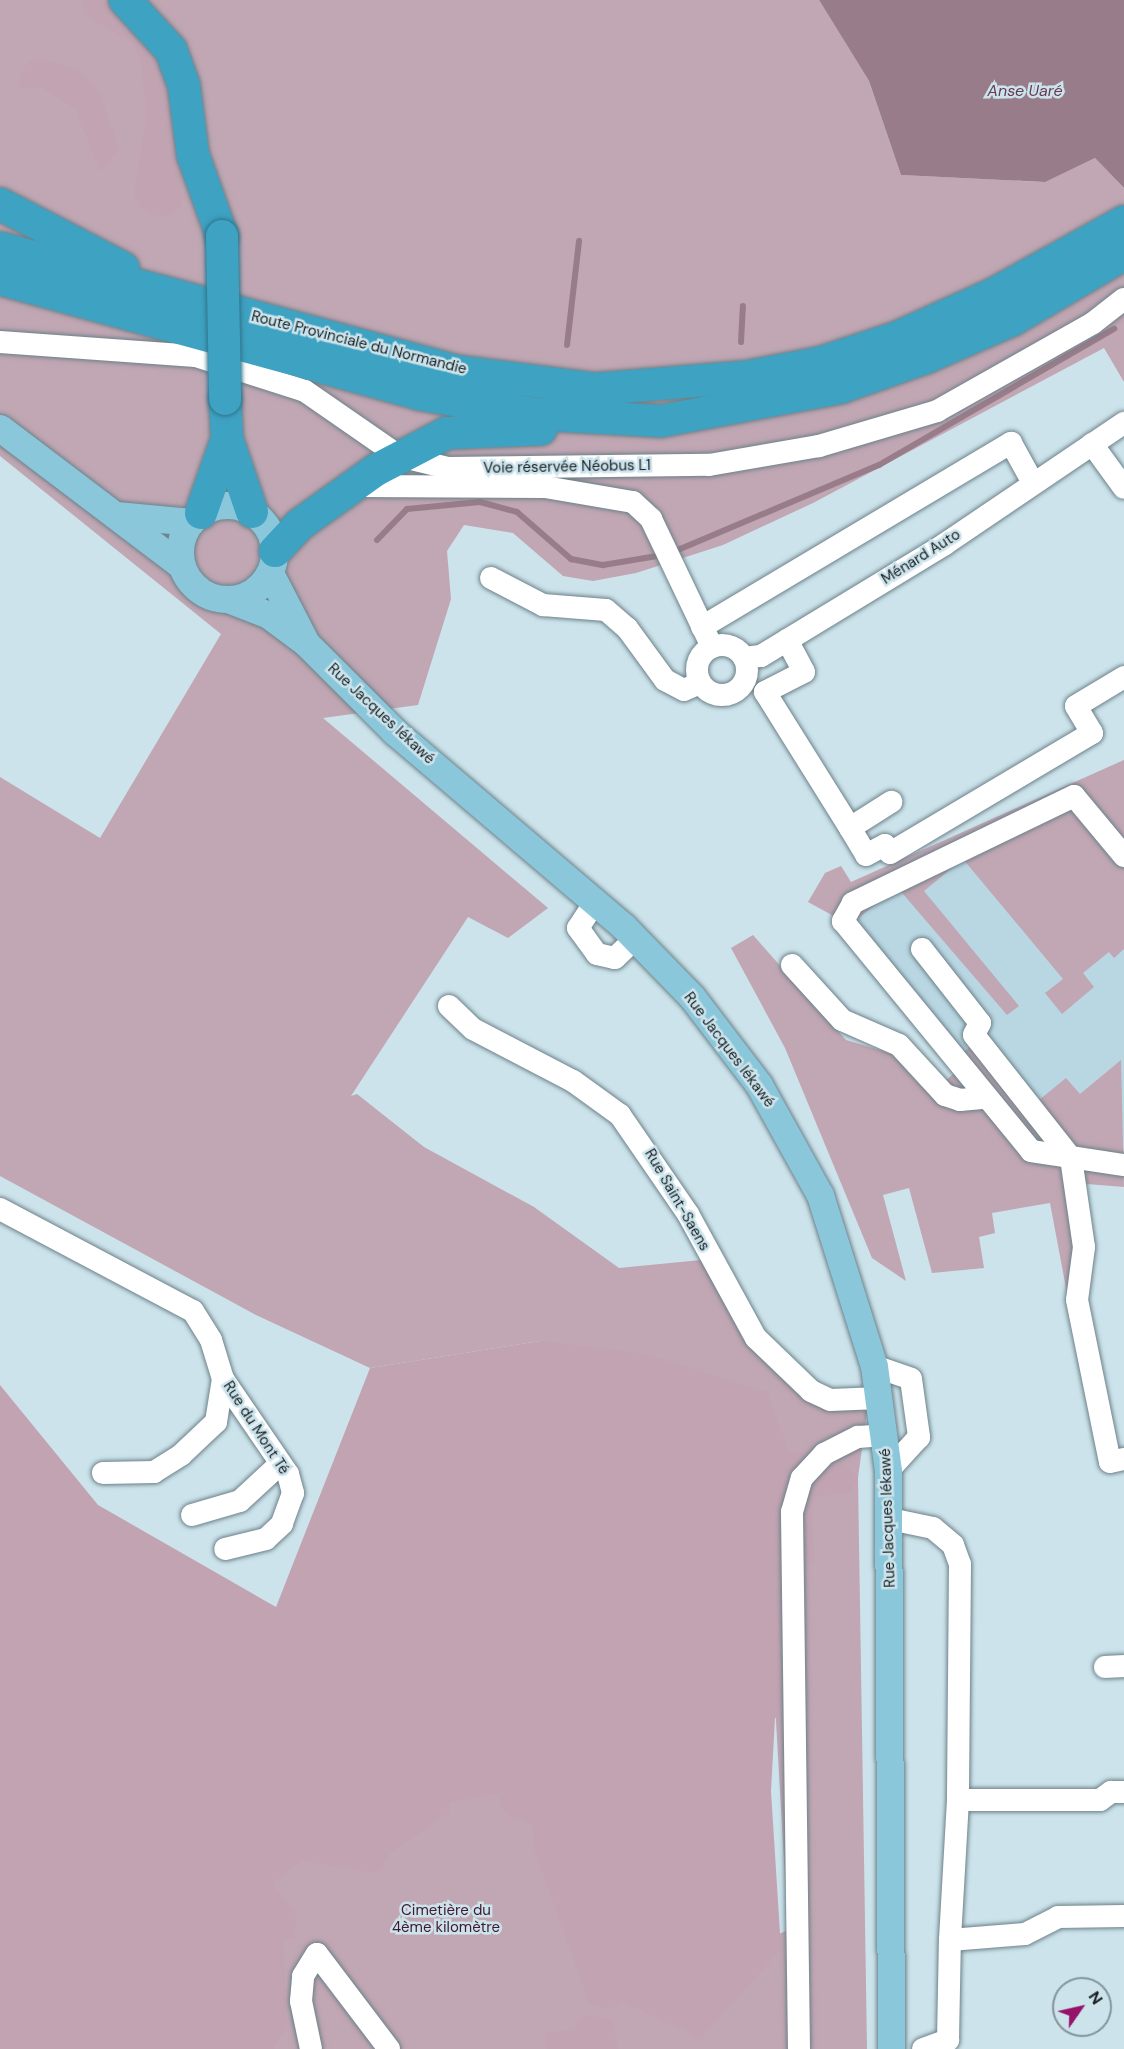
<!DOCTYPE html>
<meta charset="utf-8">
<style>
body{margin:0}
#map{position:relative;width:1124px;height:2049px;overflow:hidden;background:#cce3eb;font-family:"DM Sans",sans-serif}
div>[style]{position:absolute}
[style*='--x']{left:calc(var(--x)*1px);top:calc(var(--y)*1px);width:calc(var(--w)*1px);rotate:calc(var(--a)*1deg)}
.built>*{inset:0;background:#b9d7e3}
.green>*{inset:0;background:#c1a6b3}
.forest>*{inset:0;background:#c2a3b2}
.water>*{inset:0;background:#997c8a}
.stream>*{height:6px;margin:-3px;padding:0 3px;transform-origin:3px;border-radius:3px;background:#997c8a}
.roads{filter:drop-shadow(0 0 2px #6d8189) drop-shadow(0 0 2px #6d8189)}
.minor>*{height:22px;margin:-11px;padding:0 11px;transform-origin:11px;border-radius:11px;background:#fff}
.minor>.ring{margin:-11px;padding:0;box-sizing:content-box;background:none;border:22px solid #fff;border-radius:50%}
.major>*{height:27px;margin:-13.5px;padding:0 13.5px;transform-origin:13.5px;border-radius:13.5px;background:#8bc7da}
.major>.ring{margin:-13.5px;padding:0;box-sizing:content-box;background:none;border:27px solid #8bc7da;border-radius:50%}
.highway>*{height:32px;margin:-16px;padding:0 16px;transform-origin:16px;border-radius:16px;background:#3ea2c2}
.bridges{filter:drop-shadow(0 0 2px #30748a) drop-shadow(0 0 2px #30748a)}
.highway-bridge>*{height:32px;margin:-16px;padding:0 16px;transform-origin:16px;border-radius:16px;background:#3ea2c2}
span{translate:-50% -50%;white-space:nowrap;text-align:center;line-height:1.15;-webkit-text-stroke:5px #cce3eb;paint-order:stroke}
.street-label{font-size:15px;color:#171f22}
.park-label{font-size:15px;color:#411830}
.water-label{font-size:16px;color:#683b53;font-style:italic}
.north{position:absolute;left:1052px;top:1977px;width:60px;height:60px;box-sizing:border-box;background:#cce3eb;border:2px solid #84959b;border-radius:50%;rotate:56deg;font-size:16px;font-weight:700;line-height:24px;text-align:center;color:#171f22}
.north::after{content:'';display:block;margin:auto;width:21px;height:27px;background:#96136a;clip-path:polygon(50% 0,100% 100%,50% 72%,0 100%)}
</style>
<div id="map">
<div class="built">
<i style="clip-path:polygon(1124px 760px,1124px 1159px,1042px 1149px,826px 895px)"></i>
</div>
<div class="green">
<i style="clip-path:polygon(0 0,819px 0,869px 81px,901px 175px,1044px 182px,1095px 158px,1124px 188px,1124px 382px,1104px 348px,813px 503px,723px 545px,636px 573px,593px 581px,563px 576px,513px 533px,464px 525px,447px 551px,451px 599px,418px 705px,323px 718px,548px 908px,508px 938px,468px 917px,351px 1096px,357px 1094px,424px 1147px,534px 1207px,619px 1268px,711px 1259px,730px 1299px,830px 1400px,867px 1411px,858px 1478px,867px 2049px,182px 2049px,222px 1837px,498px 1760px,772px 1937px,788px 1930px,769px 1600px,789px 1452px,540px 1341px,370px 1368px,256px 1315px,0 1176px,0 777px,100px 838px,221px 634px,0 456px)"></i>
<i style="clip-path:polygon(1124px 760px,1124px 949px,1114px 958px,1109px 952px,1083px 973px,1094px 987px,1062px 1014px,1045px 993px,1063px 979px,963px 859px,924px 891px,1019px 1006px,1007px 1015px,897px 887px,850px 925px,808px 902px,825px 873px,841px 866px,851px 882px)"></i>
<i style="clip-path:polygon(753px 935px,846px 1040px,903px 1057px,932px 1092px,959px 1069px,953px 1061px,985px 1034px,1039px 1100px,1066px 1078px,1080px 1094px,1121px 1060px,1124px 1187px,1087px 1184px,1075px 1190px,1084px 1247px,1069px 1304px,1050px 1203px,992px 1213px,995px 1233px,979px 1237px,984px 1268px,932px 1273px,909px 1188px,883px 1195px,906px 1281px,872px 1258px,785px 1048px,731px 948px)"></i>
</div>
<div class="forest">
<i style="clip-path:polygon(79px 0,103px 0,158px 58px,179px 138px,181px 206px,171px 215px,158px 217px,142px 209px,134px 194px,147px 113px,141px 62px,132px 42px,88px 17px)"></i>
<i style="clip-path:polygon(46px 60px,79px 70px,99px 92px,119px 148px,101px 172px,75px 109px,43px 88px,20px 88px,19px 76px,28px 62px)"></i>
<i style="clip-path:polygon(540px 1341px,645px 1354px,767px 1392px,789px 1452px,833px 1454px,858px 1478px,849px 1494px,812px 1496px,814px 1562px,785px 1560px,790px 1708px,775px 1718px,771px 1791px,781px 1949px,700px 2038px,623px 2002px,608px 2009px,589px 2003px,534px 1848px,533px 1826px,507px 1815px,496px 1794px,450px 1802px,450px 1812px,390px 1853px,378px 1873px,302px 1861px,272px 1883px,297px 1917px,294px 1937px,284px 1940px,286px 2028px,273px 2049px,0 2049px,0 1385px,98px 1505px,276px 1607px,370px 1368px)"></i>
<i style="clip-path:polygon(586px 2015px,612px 2021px,618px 2049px,547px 2049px,546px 2034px,573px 2029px)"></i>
</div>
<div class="water">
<i style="clip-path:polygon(819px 0,1124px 0,1124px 188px,1095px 158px,1045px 182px,901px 175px,869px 81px)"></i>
</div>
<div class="stream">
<i style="--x:741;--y:342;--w:36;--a:-87"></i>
<i style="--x:567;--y:345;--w:105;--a:-83.4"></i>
<i style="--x:377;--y:540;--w:43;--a:-45.9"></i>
<i style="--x:407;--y:509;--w:73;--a:-5.5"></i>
<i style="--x:480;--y:502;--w:38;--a:15"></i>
<i style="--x:517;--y:512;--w:72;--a:41"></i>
<i style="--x:571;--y:559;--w:33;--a:11"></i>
<i style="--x:603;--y:565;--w:61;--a:-9.5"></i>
<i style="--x:673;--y:552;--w:224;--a:-22.9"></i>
<i style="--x:879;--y:465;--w:272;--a:-30.1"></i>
</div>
<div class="roads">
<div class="minor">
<i style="--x:0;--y:342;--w:196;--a:4.1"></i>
<i style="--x:196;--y:356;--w:114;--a:17.8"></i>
<i style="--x:305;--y:391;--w:114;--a:34.7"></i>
<i style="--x:399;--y:456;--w:50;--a:13.8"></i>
<i style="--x:448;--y:468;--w:261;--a:-0.7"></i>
<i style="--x:709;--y:465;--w:112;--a:-9.8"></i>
<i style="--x:819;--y:446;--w:123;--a:-16.5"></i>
<i style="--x:937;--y:411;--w:179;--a:-29.4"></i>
<i style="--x:1093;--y:323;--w:39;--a:-38"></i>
<i style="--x:1092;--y:444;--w:54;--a:54"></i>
<i style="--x:361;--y:486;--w:184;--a:0.3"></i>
<i style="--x:545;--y:487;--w:89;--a:9.7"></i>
<i style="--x:633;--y:502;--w:25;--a:43"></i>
<i style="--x:651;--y:519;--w:142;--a:64.5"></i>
<i style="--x:491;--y:578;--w:59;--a:27.4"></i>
<i style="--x:543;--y:605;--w:63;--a:4.5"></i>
<i style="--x:606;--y:610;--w:28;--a:41"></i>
<i style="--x:627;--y:628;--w:64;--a:53.8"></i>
<i style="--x:665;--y:680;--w:21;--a:28"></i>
<i style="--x:684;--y:690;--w:17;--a:-24"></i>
<i style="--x:702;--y:627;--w:360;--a:-30.8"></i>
<i style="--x:1011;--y:443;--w:46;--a:61.2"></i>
<i style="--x:787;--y:640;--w:36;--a:62"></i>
<i style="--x:804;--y:672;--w:44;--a:152.9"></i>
<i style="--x:765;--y:692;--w:160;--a:58"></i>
<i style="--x:850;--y:828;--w:49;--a:-32.4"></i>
<i class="ring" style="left:697px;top:645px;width:28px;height:28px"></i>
<i style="--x:744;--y:658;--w:17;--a:-7"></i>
<i style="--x:761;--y:656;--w:215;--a:-31.3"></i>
<i style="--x:945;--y:544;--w:216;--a:-34.1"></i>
<i style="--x:850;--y:828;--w:31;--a:59"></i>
<i style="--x:866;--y:855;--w:21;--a:-28"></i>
<i style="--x:885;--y:845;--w:9;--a:58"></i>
<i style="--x:890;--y:853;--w:235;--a:-30.7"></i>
<i style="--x:1092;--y:733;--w:31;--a:-121"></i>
<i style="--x:1076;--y:706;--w:56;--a:-31.1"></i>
<i style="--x:1124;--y:856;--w:78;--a:-129.8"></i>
<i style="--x:1074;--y:796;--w:246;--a:154.2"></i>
<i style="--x:853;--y:903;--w:21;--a:119"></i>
<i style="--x:843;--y:921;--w:297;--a:50.7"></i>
<i style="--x:1031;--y:1151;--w:94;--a:8.6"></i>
<i style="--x:595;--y:902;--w:31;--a:123"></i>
<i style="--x:578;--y:928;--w:32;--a:54"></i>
<i style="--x:597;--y:954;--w:18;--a:13"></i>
<i style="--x:615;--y:958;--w:28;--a:-44"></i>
<i style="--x:922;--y:949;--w:94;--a:51.9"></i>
<i style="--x:980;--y:1023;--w:13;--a:117"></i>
<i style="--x:974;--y:1035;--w:157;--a:51.7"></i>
<i style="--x:1071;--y:1158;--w:90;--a:81.7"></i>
<i style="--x:1084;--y:1247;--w:53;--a:97.5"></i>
<i style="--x:1077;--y:1300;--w:165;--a:78.5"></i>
<i style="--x:1110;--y:1462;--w:14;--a:-12"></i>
<i style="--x:792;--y:965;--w:74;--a:47.7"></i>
<i style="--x:842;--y:1020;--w:62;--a:23.7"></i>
<i style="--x:899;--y:1045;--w:68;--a:47.4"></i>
<i style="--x:945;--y:1095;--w:16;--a:18"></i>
<i style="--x:960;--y:1100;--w:22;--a:-5"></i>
<i style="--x:449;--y:1006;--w:33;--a:44"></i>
<i style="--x:473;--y:1029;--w:113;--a:27.5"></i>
<i style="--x:573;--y:1081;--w:58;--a:35.9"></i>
<i style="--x:620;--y:1115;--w:120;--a:55.5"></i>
<i style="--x:688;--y:1214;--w:141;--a:61.3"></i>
<i style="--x:756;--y:1338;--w:76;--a:43.9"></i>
<i style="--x:811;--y:1391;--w:21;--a:25"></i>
<i style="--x:830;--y:1400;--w:50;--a:-2.3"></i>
<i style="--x:0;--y:1209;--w:218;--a:27.9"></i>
<i style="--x:193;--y:1311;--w:34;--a:58"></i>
<i style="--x:211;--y:1340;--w:41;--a:72.9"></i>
<i style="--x:223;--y:1379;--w:115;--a:55.6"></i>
<i style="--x:288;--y:1474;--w:20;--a:75"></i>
<i style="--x:293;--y:1493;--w:33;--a:110"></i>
<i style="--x:282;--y:1524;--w:22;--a:137"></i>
<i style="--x:266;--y:1539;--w:42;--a:166.3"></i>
<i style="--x:874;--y:1366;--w:39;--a:19"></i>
<i style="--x:911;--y:1379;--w:59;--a:82.1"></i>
<i style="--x:919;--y:1437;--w:46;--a:132.4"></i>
<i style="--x:103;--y:1473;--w:51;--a:-1.1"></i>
<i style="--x:154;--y:1472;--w:32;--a:-32"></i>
<i style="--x:181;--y:1455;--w:48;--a:-43.3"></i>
<i style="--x:216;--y:1422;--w:44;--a:-80.8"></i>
<i style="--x:192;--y:1515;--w:50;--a:-16.3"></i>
<i style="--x:240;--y:1501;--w:54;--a:-42.8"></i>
<i style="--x:890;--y:1519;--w:44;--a:11.8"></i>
<i style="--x:933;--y:1528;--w:26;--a:40"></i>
<i style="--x:953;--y:1545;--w:20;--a:70"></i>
<i style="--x:960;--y:1564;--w:236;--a:90.5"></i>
<i style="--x:958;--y:1800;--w:140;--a:93.3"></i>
<i style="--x:1105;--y:1667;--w:19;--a:-3"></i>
<i style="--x:958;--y:1800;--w:142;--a:0"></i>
<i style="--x:1100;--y:1800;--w:14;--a:-36"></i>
<i style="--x:1111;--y:1792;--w:13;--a:0"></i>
<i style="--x:311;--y:2049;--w:49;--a:-101.8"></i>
<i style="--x:301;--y:2001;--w:25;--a:-85"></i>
<i style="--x:303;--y:1976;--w:26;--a:-58"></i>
<i style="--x:317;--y:1954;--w:119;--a:52.8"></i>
<i style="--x:799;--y:2049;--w:537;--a:-90.75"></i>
<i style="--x:792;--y:1512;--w:35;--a:-74"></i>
<i style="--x:802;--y:1478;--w:33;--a:-47"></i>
<i style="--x:824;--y:1454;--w:38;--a:-27"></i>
<i style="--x:858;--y:1437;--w:27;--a:-4"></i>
<i style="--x:923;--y:2049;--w:27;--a:-20"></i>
<i style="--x:948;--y:2040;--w:100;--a:-88.9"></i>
<i style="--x:950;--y:1940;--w:75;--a:-4.6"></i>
<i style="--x:1025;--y:1934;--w:37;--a:-27"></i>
<i style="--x:1058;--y:1917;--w:66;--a:-0.9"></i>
</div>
<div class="major">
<i style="--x:0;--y:428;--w:228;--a:37.2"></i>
<i class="ring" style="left:180px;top:505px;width:67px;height:67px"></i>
<i style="--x:116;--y:515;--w:75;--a:5.3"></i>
<i style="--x:270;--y:573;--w:74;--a:62.7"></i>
<i style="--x:230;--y:600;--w:40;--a:21"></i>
<i style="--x:267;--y:614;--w:49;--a:36.6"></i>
<i style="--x:306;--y:643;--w:126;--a:45"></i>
<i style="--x:395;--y:732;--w:299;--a:40.4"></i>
<i style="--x:623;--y:926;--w:99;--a:45.8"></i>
<i style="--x:692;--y:997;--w:111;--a:52.7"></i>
<i style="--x:759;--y:1085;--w:126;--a:61"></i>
<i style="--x:820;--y:1195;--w:179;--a:72.5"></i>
<i style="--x:874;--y:1366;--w:106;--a:82.4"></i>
<i style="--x:888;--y:1471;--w:578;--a:89.7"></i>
</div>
<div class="highway">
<i style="--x:125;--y:0;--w:68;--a:47.4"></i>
<i style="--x:171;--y:50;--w:38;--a:70"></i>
<i style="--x:184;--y:86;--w:70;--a:82.6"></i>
<i style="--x:193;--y:155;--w:86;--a:70.3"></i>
<i style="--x:0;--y:204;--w:139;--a:27.5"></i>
<i style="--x:0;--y:248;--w:471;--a:15.1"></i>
<i style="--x:455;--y:371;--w:142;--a:7.3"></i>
<i style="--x:596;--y:389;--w:150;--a:-4.6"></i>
<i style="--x:746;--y:377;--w:75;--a:-10.7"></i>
<i style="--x:820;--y:363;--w:80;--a:-18.2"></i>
<i style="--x:896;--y:338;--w:107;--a:-24.2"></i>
<i style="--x:994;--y:294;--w:149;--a:-29"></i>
<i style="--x:0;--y:279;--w:434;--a:15.3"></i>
<i style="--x:419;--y:394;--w:117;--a:9.9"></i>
<i style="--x:534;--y:414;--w:127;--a:3.2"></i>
<i style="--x:661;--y:421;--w:184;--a:-10.6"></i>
<i style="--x:842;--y:387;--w:90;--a:-19.4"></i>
<i style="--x:927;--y:357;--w:93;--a:-23.5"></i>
<i style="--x:1012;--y:320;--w:130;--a:-30.5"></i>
<i style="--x:225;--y:399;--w:40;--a:87.1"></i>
<i style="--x:227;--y:439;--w:77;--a:71.1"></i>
<i style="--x:201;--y:513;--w:78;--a:-70.6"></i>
<i style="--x:275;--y:551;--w:35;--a:-47"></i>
<i style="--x:299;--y:525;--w:95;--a:-35.5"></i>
<i style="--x:376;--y:470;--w:80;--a:-27.5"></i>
<i style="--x:447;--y:433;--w:94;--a:-2.4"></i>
</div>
</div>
<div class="bridges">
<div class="highway-bridge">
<i style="--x:222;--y:236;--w:163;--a:88.9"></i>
</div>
</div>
<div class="street-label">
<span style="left:359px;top:343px;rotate:14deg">Route Provinciale du Normandie</span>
<span style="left:567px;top:467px;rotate:-1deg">Voie réservée Néobus L1</span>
<span style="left:921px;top:557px;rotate:-32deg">Ménard Auto</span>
<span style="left:381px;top:714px;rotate:43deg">Rue Jacques Iékawé</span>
<span style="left:729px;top:1050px;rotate:53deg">Rue Jacques Iékawé</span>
<span style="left:677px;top:1200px;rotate:60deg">Rue Saint-Saens</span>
<span style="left:256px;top:1428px;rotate:57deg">Rue du Mont Té</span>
<span style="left:888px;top:1518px;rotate:-92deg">Rue Jacques Iékawé</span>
</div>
<div class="park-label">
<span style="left:446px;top:1919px">Cimetière du<br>4ème kilomètre</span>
</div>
<div class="water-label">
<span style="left:1025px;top:91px">Anse Uaré</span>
</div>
<div class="north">N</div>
</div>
